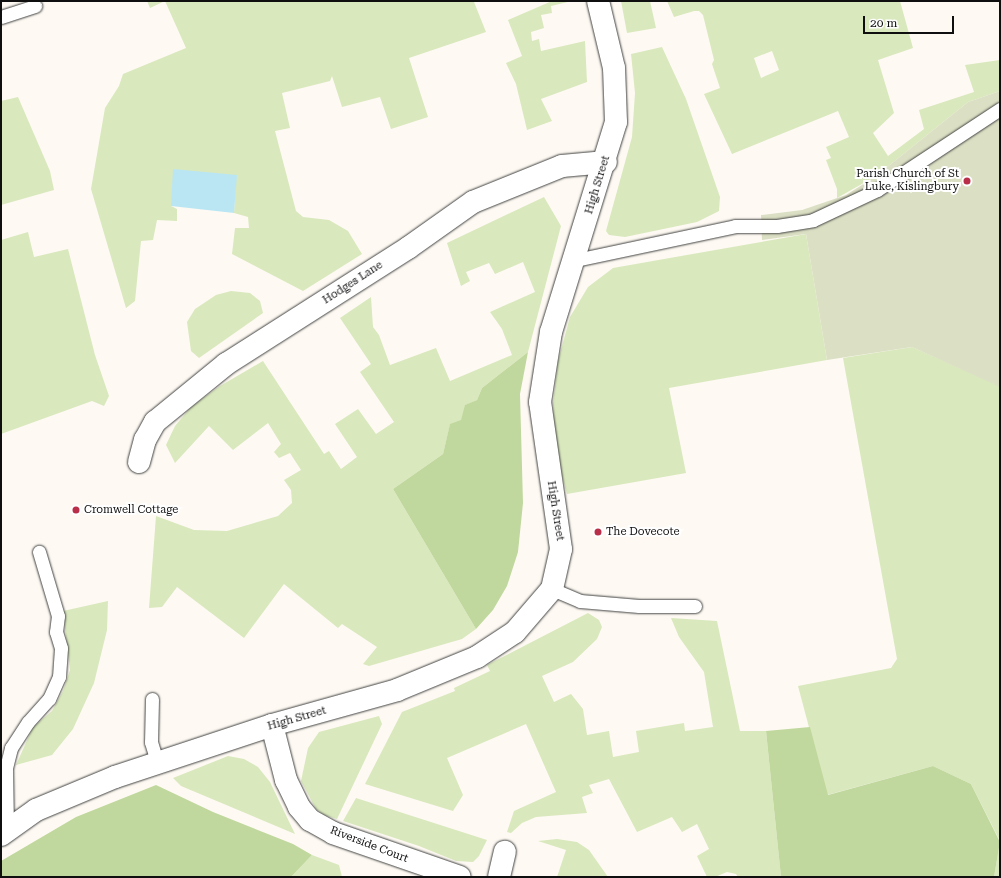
<!DOCTYPE html>
<style>
body{margin:0}
#map{position:relative;width:1001px;height:878px;overflow:hidden;background:#fefaf3;font-family:"Roboto Serif",serif}
div>[style]{position:absolute}
[style*='--x']{left:calc(var(--x)*1px);top:calc(var(--y)*1px);width:calc(var(--w)*1px);rotate:calc(var(--a)*1deg)}
.green>*{inset:0;background:#d9e8bd}
.forest>*{inset:0;background:#c0d89d}
.cemetery>*{inset:0;background:#dbe0c4}
.water>*{inset:0;background:#bae6f3}
.roads{filter:drop-shadow(0 0 1px #424242) drop-shadow(0 0 1px #424242)}
.service>*{height:13px;margin:-6.5px;padding:0 6.5px;transform-origin:6.5px;border-radius:6.5px;background:#fff}
.minor>*{height:22px;margin:-11px;padding:0 11px;transform-origin:11px;border-radius:11px;background:#fff}
.tertiary>*{height:22px;margin:-11px;padding:0 11px;transform-origin:11px;border-radius:11px;background:#fff}
.dots>*{width:11px;height:11px;translate:-50% -50%;box-sizing:border-box;border:2px solid #fff;border-radius:50%}
span{translate:-50% -50%;white-space:nowrap;text-align:center;line-height:1.15;-webkit-text-stroke:4px #fff;paint-order:stroke}
.poi-label{font-size:11px;color:#0f0f0f}
.right{translate:-100% -50%;text-align:right}
.left{translate:0 -50%;text-align:left}
.street-label{font-size:11px;color:#0f0f0f}
.frame{position:absolute;inset:0;border:2px solid #0f0f0f;pointer-events:none}
.scale{position:absolute;left:863px;top:16px;width:91px;height:18px;box-sizing:border-box;border:2px solid #0f0f0f;border-top:0;padding-left:5px;font-size:12px;line-height:14px;white-space:nowrap;color:#0f0f0f;-webkit-text-stroke:3px #fff;paint-order:stroke}
</style>
<div id="map">
<div class="green">
<i style="clip-path:polygon(147px 1px,478px 1px,474px 2px,486px 32px,409px 58px,428px 117px,391px 129px,380px 97px,342px 107px,332px 76px,330px 81px,282px 93px,290px 128px,275px 131px,296px 211px,303px 217px,329px 220px,348px 231px,362px 254px,303px 291px,232px 254px,235px 228px,249px 228px,248px 217px,234px 213px,236px 175px,171px 206px,177px 209px,177px 221px,157px 220px,153px 240px,141px 241px,135px 301px,126px 308px,91px 189px,105px 108px,119px 86px,123px 74px,186px 48px,165px 1px,150px 8px)"></i>
<i style="clip-path:polygon(552px 1px,572px 1px,551px 6px,552px 13px,541px 15px,544px 28px,531px 32px,532px 41px,539px 39px,541px 51px,585px 41px,587px 82px,541px 99px,552px 121px,527px 130px,516px 84px,506px 63px,522px 56px,508px 20px)"></i>
<i style="clip-path:polygon(621px 1px,650px 1px,656px 28px,627px 33px)"></i>
<i style="clip-path:polygon(evenodd,667px 1px,900px 1px,913px 48px,878px 60px,894px 113px,873px 133px,888px 156px,924px 129px,919px 110px,974px 92px,965px 65px,1000px 60px,1000px 91px,968px 102px,876px 176px,837px 198px,837px 189px,826px 160px,831px 158px,826px 147px,849px 137px,838px 111px,732px 154px,704px 94px,720px 88px,712px 64px,714px 60px,703px 15px,699px 11px,694px 11px,674px 17px,667px 1px,772px 51px,779px 70px,761px 78px,754px 58px,772px 51px)"></i>
<i style="clip-path:polygon(662px 47px,686px 99px,720px 197px,719px 211px,697px 222px,625px 237px,609px 235px,606px 231px,632px 137px,635px 93px,631px 54px)"></i>
<i style="clip-path:polygon(18px 97px,50px 171px,54px 190px,1px 205px,1px 101px)"></i>
<i style="clip-path:polygon(544px 197px,561px 226px,528px 352px,482px 388px,477px 400px,466px 405px,461px 421px,450px 425px,443px 454px,393px 489px,476px 629px,462px 639px,369px 666px,363px 664px,377px 647px,342px 624px,338px 628px,284px 584px,244px 638px,177px 587px,162px 607px,149px 608px,156px 516px,194px 530px,227px 531px,278px 516px,292px 503px,291px 490px,284px 480px,301px 470px,290px 453px,279px 458px,274px 452px,281px 444px,268px 423px,233px 450px,209px 426px,175px 463px,166px 445px,175px 426px,191px 407px,220px 386px,263px 361px,324px 454px,329px 451px,341px 469px,357px 457px,335px 424px,358px 409px,376px 434px,394px 422px,360px 372px,371px 364px,340px 318px,371px 297px,373px 327px,379px 335px,390px 365px,436px 348px,450px 381px,512px 355px,502px 329px,490px 312px,535px 292px,523px 262px,495px 274px,489px 263px,466px 272px,470px 281px,461px 286px,447px 243px)"></i>
<i style="clip-path:polygon(28px 232px,34px 257px,68px 249px,95px 355px,109px 396px,104px 406px,92px 401px,1px 434px,1px 240px)"></i>
<i style="clip-path:polygon(806px 234px,827px 360px,669px 388px,686px 473px,567px 494px,555px 451px,553px 404px,558px 361px,570px 317px,588px 287px,613px 268px)"></i>
<i style="clip-path:polygon(231px 291px,250px 293px,260px 301px,263px 313px,199px 358px,191px 351px,187px 322px,195px 309px,216px 295px)"></i>
<i style="clip-path:polygon(912px 347px,1000px 386px,1000px 877px,994px 877px,1000px 841px,971px 784px,933px 766px,827px 795px,798px 686px,891px 668px,897px 659px,843px 358px)"></i>
<i style="clip-path:polygon(108px 601px,107px 630px,94px 683px,73px 729px,52px 755px,16px 765px,33px 727px,52px 711px,63px 691px,70px 670px,63px 611px)"></i>
<i style="clip-path:polygon(588px 613px,599px 620px,602px 627px,597px 639px,573px 662px,542px 676px,554px 702px,571px 694px,583px 709px,587px 735px,609px 731px,613px 757px,639px 752px,636px 731px,684px 723px,685px 731px,713px 727px,704px 672px,679px 637px,671px 618px,717px 621px,740px 731px,766px 731px,781px 877px,738px 877px,736px 874px,727px 872px,715px 877px,707px 877px,697px 856px,709px 849px,697px 824px,682px 832px,672px 817px,637px 832px,609px 779px,589px 785px,593px 793px,582px 797px,587px 813px,536px 817px,522px 823px,511px 833px,507px 832px,514px 811px,556px 792px,526px 724px,447px 758px,463px 795px,453px 811px,365px 784px,402px 712px,455px 691px,454px 688px,490px 671px,487px 665px)"></i>
<i style="clip-path:polygon(379px 716px,382px 724px,337px 819px,324px 815px,316px 809px,301px 781px,308px 748px,319px 732px)"></i>
<i style="clip-path:polygon(228px 756px,244px 759px,258px 767px,270px 782px,295px 834px,181px 786px,173px 778px)"></i>
<i style="clip-path:polygon(356px 798px,487px 840px,479px 856px,473px 862px,456px 861px,419px 846px,343px 821px)"></i>
<i style="clip-path:polygon(557px 839px,577px 842px,589px 850px,608px 877px,557px 877px,566px 850px,538px 841px)"></i>
<i style="clip-path:polygon(312px 855px,339px 865px,342px 877px,291px 877px)"></i>
</div>
<div class="forest">
<i style="clip-path:polygon(528px 352px,520px 394px,523px 503px,518px 552px,507px 586px,493px 610px,476px 629px,393px 489px,443px 454px,450px 424px,461px 420px,465px 405px,477px 400px,482px 388px)"></i>
<i style="clip-path:polygon(810px 727px,828px 795px,933px 766px,971px 784px,1000px 842px,994px 877px,781px 877px,766px 731px)"></i>
<i style="clip-path:polygon(156px 785px,213px 812px,293px 844px,312px 855px,291px 877px,1px 877px,1px 861px,76px 817px)"></i>
</div>
<div class="cemetery">
<i style="clip-path:polygon(1000px 91px,1000px 387px,912px 347px,827px 360px,806px 234px,762px 240px,761px 215px,802px 210px,846px 195px,876px 176px,968px 102px)"></i>
</div>
<div class="water">
<i style="clip-path:polygon(173px 169px,237px 175px,234px 213px,171px 206px)"></i>
</div>
<div class="roads">
<div class="service">
<i style="--x:1;--y:17;--w:36;--a:-18"></i>
<i style="--x:571;--y:261;--w:168;--a:-12"></i>
<i style="--x:735;--y:226;--w:42;--a:0"></i>
<i style="--x:777;--y:226;--w:36;--a:-9"></i>
<i style="--x:813;--y:220;--w:71;--a:-25.1"></i>
<i style="--x:877;--y:190;--w:147;--a:-33.4"></i>
<i style="--x:552;--y:589;--w:30;--a:23"></i>
<i style="--x:580;--y:601;--w:59;--a:4.8"></i>
<i style="--x:639;--y:606;--w:56;--a:0"></i>
<i style="--x:152;--y:699;--w:43;--a:91.3"></i>
<i style="--x:151;--y:742;--w:21;--a:73"></i>
<i style="--x:7;--y:830;--w:62;--a:-90.9"></i>
<i style="--x:6;--y:768;--w:21;--a:-76"></i>
<i style="--x:11;--y:748;--w:31;--a:-57"></i>
<i style="--x:28;--y:722;--w:31;--a:-48"></i>
<i style="--x:49;--y:699;--w:24;--a:-66"></i>
<i style="--x:59;--y:677;--w:29;--a:-86"></i>
<i style="--x:61;--y:648;--w:17;--a:-107"></i>
<i style="--x:56;--y:632;--w:16;--a:-83"></i>
<i style="--x:58;--y:616;--w:67;--a:-106.5"></i>
</div>
<div class="minor">
<i style="--x:139;--y:462;--w:23;--a:-75"></i>
<i style="--x:145;--y:440;--w:21;--a:-61"></i>
<i style="--x:155;--y:422;--w:92;--a:-39.2"></i>
<i style="--x:226;--y:364;--w:216;--a:-32.5"></i>
<i style="--x:408;--y:248;--w:80;--a:-35.3"></i>
<i style="--x:473;--y:202;--w:96;--a:-22"></i>
<i style="--x:562;--y:166;--w:44;--a:-5.2"></i>
<i style="--x:272;--y:725;--w:57;--a:75.7"></i>
<i style="--x:286;--y:780;--w:30;--a:64"></i>
<i style="--x:299;--y:807;--w:17;--a:50"></i>
<i style="--x:310;--y:820;--w:26;--a:29"></i>
<i style="--x:333;--y:833;--w:134;--a:19.1"></i>
<i style="--x:499;--y:877;--w:26;--a:-77"></i>
</div>
<div class="tertiary">
<i style="--x:1;--y:835;--w:43;--a:-35.5"></i>
<i style="--x:36;--y:810;--w:86;--a:-22.7"></i>
<i style="--x:115;--y:777;--w:165;--a:-18.3"></i>
<i style="--x:272;--y:725;--w:130;--a:-15.6"></i>
<i style="--x:397;--y:690;--w:87;--a:-22.4"></i>
<i style="--x:477;--y:657;--w:45;--a:-33.3"></i>
<i style="--x:515;--y:632;--w:57;--a:-49.3"></i>
<i style="--x:552;--y:589;--w:41;--a:-77.3"></i>
<i style="--x:561;--y:549;--w:148;--a:-98.1"></i>
<i style="--x:540;--y:402;--w:71;--a:-81.1"></i>
<i style="--x:551;--y:332;--w:220;--a:-72.8"></i>
<i style="--x:616;--y:122;--w:54;--a:-92.1"></i>
<i style="--x:614;--y:68;--w:69;--a:-103.4"></i>
</div>
</div>
<div class="dots">
<i style="left:967px;top:181px;background:#b92e48"></i>
<i style="left:76px;top:510px;background:#b92e48"></i>
<i style="left:598px;top:532px;background:#b92e48"></i>
</div>
<div class="poi-label">
<span class="right" style="left:959px;top:181px">Parish Church of St<br>Luke, Kislingbury</span>
<span class="left" style="left:84px;top:510px">Cromwell Cottage</span>
<span class="left" style="left:606px;top:532px">The Dovecote</span>
</div>
<div class="street-label">
<span style="left:598px;top:185px;rotate:-73deg">High Street</span>
<span style="left:353px;top:283px;rotate:-33deg">Hodges Lane</span>
<span style="left:555px;top:511px;rotate:81deg">High Street</span>
<span style="left:297px;top:719px;rotate:-16deg">High Street</span>
<span style="left:369px;top:845px;rotate:21deg">Riverside Court</span>
</div>
<div class="frame"></div>
<div class="scale">20 m</div>
</div>
